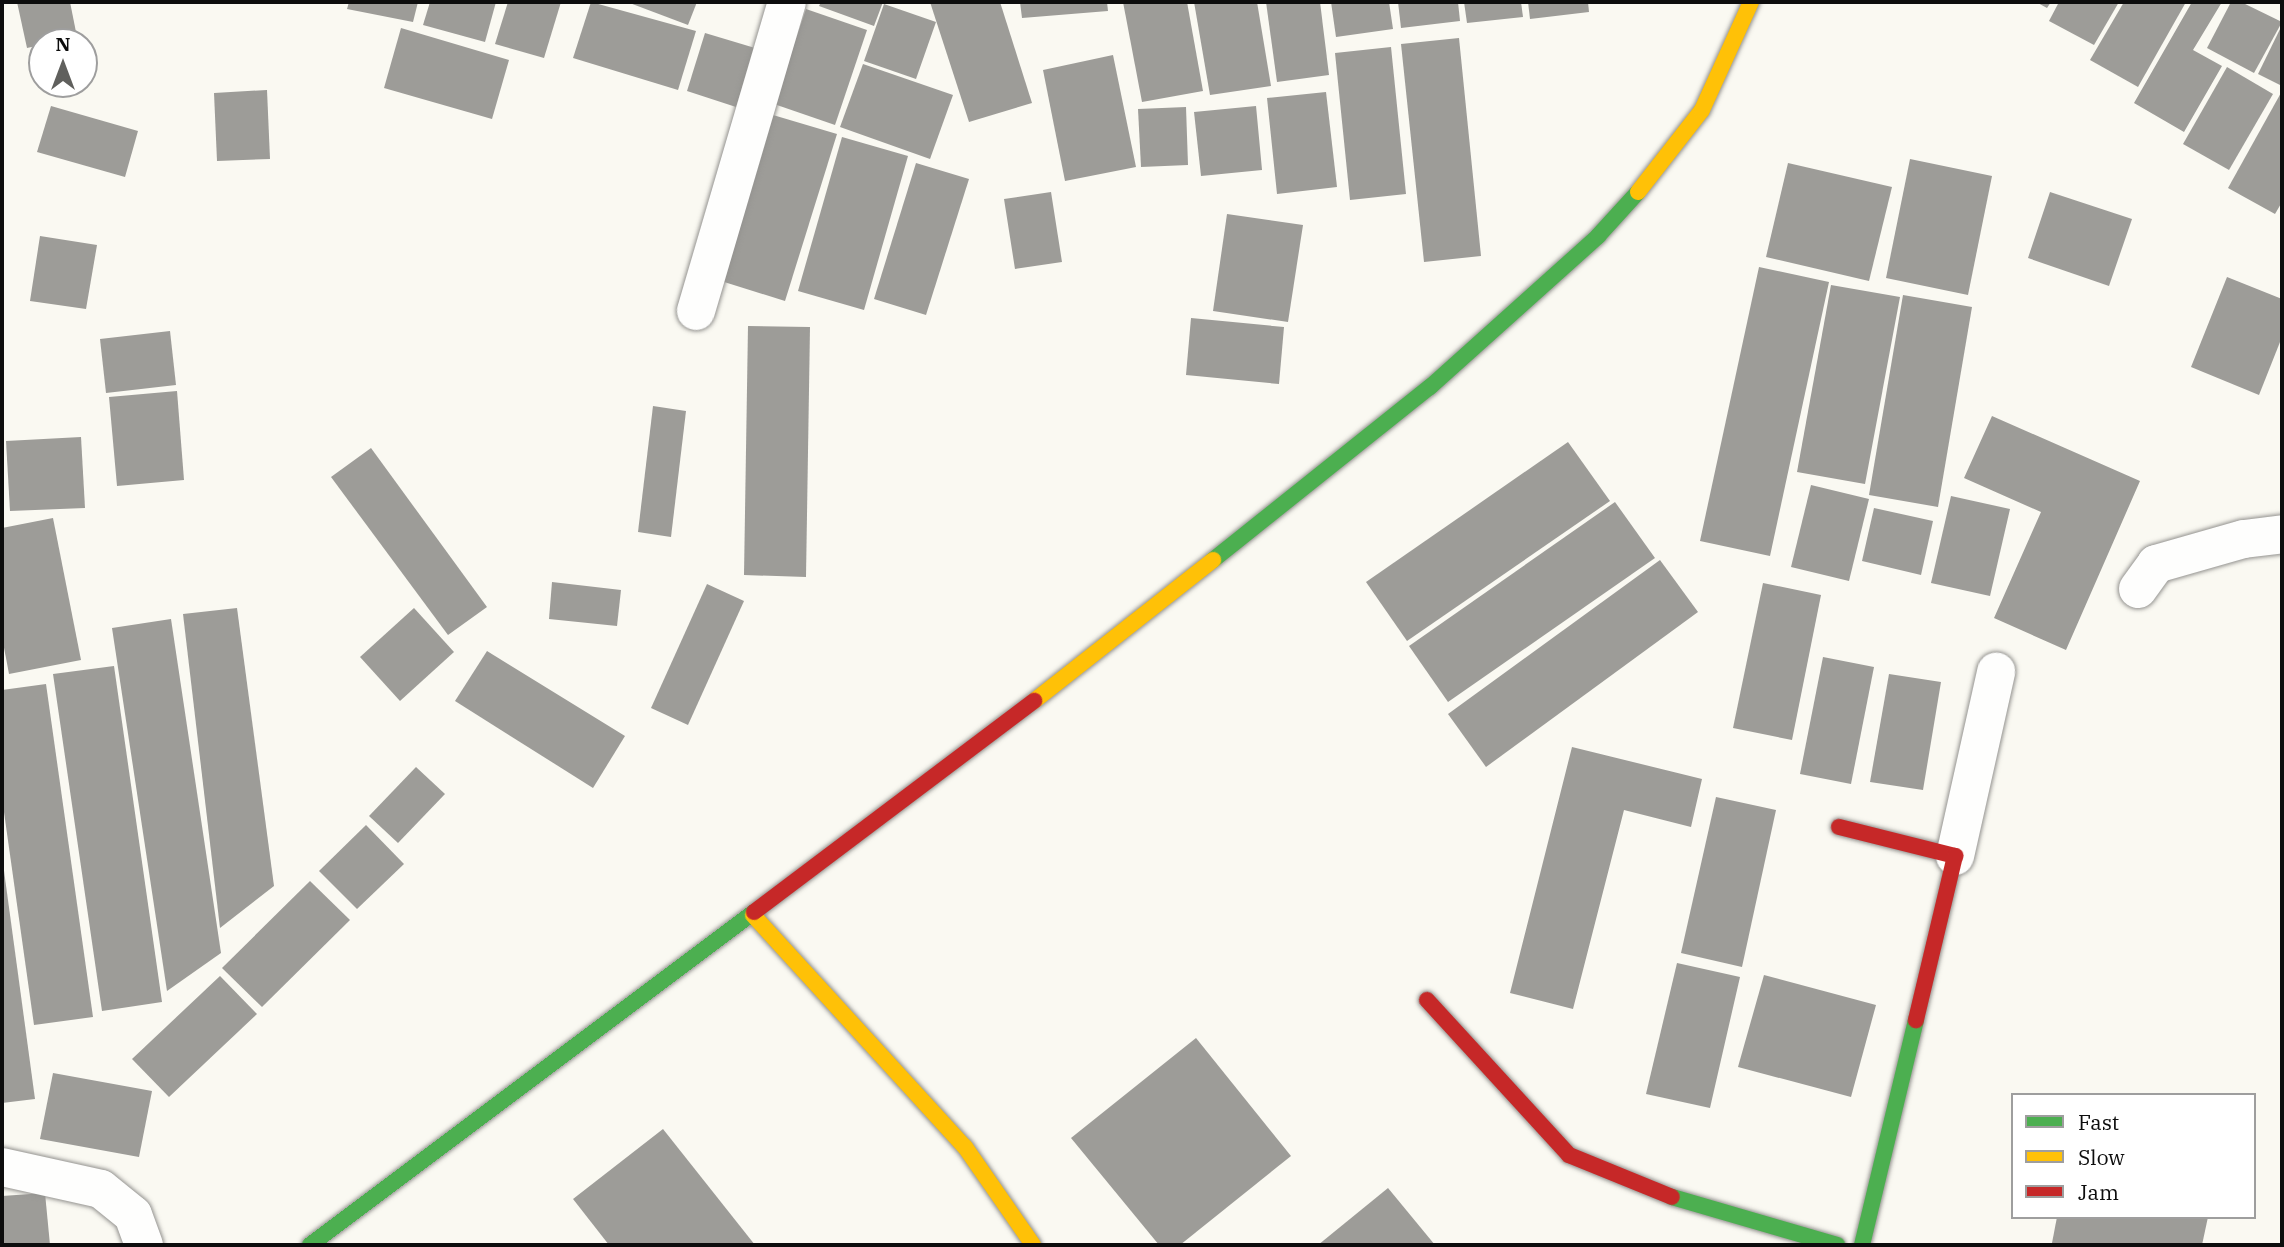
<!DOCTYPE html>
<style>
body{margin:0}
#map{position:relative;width:2284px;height:1247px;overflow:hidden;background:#faf9f2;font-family:"IBM Plex Serif",serif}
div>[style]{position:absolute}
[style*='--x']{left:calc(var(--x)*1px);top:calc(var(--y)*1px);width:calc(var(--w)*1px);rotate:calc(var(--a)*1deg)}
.building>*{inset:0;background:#9d9c98}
.roads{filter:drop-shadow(0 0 2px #949390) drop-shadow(0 0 2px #949390)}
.street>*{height:38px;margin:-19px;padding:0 19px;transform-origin:19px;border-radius:19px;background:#fefefd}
.fast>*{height:16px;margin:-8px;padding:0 8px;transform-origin:8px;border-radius:8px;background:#4caf50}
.slow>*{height:16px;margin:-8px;padding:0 8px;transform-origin:8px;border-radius:8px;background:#ffc107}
.jam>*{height:16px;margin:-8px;padding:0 8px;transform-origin:8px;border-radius:8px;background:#c62828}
span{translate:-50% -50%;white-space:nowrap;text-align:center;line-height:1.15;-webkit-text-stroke:7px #fff;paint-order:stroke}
.frame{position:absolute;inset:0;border:4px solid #0d0d0d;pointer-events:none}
.legend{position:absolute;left:2011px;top:1093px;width:245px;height:126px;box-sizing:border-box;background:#fff;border:2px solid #9e9e9e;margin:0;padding:9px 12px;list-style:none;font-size:21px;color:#0d0d0d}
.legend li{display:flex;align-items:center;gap:14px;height:35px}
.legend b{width:35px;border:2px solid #9e9e9e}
.north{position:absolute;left:28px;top:28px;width:70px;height:70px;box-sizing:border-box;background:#fff;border:2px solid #9e9e9e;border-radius:50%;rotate:0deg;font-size:19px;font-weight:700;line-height:28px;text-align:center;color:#0d0d0d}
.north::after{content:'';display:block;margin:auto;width:24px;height:32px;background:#60605d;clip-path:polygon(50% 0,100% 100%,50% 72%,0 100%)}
</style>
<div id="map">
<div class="building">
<i style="clip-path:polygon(17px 2px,70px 2px,77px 37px,27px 48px)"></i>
<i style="clip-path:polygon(349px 2px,418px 2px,413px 22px,347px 9px)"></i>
<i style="clip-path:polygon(430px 2px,496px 2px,485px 42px,423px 25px)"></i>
<i style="clip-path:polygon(508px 2px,561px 2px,544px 58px,495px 44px)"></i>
<i style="clip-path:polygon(591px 2px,696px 31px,678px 90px,573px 58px)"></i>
<i style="clip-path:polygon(627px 2px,697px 2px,688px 25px)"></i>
<i style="clip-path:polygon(821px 2px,883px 2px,874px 26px,819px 6px)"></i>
<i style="clip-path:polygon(930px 2px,1000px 2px,1032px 103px,969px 122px)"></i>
<i style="clip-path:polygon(1020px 2px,1107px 2px,1108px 11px,1022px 18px)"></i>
<i style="clip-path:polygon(1123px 2px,1187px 2px,1203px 91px,1142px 102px)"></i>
<i style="clip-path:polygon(1194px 2px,1257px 2px,1271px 86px,1210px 95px)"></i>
<i style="clip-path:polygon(1266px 2px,1320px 2px,1329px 75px,1277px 82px)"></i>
<i style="clip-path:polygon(1331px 2px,1389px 2px,1393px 29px,1336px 37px)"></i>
<i style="clip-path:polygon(1398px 2px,1458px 2px,1460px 21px,1401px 28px)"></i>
<i style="clip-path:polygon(1464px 2px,1521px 2px,1523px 17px,1467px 23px)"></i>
<i style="clip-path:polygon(1528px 2px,1588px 2px,1589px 12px,1530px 19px)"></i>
<i style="clip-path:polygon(2036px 2px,2051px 2px,2047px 8px)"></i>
<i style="clip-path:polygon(2059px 2px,2119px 2px,2094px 45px,2049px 21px)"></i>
<i style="clip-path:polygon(2124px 2px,2186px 2px,2138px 87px,2090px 60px)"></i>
<i style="clip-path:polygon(2192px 2px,2222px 2px,2193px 50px,2222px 66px,2184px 132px,2134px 103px)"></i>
<i style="clip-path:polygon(2231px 2px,2241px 2px,2282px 22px,2254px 73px,2207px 48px)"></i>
<i style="clip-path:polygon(884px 4px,936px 22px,916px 79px,864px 61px)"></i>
<i style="clip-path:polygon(806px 9px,867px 30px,835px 125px,774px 104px)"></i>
<i style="clip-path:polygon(2282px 25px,2282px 86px,2258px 74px)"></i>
<i style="clip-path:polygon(401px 28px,509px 60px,492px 119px,384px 88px)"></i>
<i style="clip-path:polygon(705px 33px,755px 48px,736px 107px,687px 91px)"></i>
<i style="clip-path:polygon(1459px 38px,1481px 256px,1424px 262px,1401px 44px)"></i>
<i style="clip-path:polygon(1391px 47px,1406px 194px,1350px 200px,1335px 53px)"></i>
<i style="clip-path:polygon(1113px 55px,1136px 167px,1065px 181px,1043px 70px)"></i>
<i style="clip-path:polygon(863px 64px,953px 95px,930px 159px,840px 127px)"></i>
<i style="clip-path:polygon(2227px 67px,2273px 94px,2229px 170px,2183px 144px)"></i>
<i style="clip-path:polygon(267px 90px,270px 159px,217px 161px,214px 93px)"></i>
<i style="clip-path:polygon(2282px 91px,2282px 202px,2275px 214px,2228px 188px)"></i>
<i style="clip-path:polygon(1326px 92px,1337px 187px,1277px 194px,1267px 98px)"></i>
<i style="clip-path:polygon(51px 106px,138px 131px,125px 177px,37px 152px)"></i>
<i style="clip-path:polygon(1256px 106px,1262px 170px,1201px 176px,1194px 112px)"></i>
<i style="clip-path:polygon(1186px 107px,1188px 165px,1141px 167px,1138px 109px)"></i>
<i style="clip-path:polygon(773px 115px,837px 134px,785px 301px,721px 281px)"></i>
<i style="clip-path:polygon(842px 137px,908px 156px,864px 310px,798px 291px)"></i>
<i style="clip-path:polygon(1910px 159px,1992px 176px,1968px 295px,1886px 278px)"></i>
<i style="clip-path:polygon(916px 163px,969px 179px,926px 315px,874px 299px)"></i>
<i style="clip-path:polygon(1788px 163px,1892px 187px,1869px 281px,1766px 257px)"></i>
<i style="clip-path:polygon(1051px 192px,1062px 262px,1015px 269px,1004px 199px)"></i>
<i style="clip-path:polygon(2050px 192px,2132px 219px,2109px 286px,2028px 258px)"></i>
<i style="clip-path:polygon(1227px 214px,1303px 225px,1288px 322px,1213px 311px)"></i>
<i style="clip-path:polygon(40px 236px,97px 245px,86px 309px,30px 301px)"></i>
<i style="clip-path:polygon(1759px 267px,1829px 282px,1770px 556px,1700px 541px)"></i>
<i style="clip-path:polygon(2227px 277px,2282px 299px,2282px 337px,2259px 395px,2191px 367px)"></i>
<i style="clip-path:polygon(1831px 285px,1900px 297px,1865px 484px,1797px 472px)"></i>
<i style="clip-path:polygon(1903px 295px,1972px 307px,1938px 507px,1869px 495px)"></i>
<i style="clip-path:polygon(1191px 318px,1284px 327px,1279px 384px,1186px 375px)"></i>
<i style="clip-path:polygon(748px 326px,810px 327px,806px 577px,744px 575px)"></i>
<i style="clip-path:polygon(170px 331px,176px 385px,106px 393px,100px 339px)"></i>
<i style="clip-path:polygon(177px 391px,184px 480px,117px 486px,109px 397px)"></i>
<i style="clip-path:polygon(653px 406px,686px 411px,671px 537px,638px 532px)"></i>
<i style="clip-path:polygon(1992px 416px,2140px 481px,2066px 650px,1994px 618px,2041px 512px,1964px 478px)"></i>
<i style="clip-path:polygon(81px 437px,85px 508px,10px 511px,6px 441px)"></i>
<i style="clip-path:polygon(1568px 442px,1610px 501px,1407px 641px,1366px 582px)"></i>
<i style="clip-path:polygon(371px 448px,487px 607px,448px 635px,331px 477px)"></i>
<i style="clip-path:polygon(1811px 485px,1869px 499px,1849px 581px,1791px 567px)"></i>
<i style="clip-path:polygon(1951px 496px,2010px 509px,1990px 596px,1931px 583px)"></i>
<i style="clip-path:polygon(1615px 502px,1655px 558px,1448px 702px,1409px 646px)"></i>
<i style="clip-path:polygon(1874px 508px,1933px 521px,1921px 575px,1862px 561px)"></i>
<i style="clip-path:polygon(53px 518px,81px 660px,9px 674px,2px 637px,2px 528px)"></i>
<i style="clip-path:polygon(1660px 560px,1698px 612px,1486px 767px,1448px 714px)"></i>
<i style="clip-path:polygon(552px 582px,621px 590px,617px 626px,549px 619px)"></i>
<i style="clip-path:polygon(1763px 583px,1821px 595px,1792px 740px,1733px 728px)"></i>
<i style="clip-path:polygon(707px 584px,744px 601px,688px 725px,651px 708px)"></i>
<i style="clip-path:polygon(237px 608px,274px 886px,220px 928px,183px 614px)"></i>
<i style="clip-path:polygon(414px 608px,454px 652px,400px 701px,360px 657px)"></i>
<i style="clip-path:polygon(171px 619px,221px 953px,167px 991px,112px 628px)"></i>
<i style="clip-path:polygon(487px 651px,625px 736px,593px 788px,455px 701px)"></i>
<i style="clip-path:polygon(1823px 657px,1874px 667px,1851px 784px,1800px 774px)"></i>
<i style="clip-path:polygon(114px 666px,162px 1002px,102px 1011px,53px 674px)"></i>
<i style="clip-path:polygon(1889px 674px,1941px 682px,1923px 790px,1870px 782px)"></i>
<i style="clip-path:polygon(46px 684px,93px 1017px,34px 1025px,2px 798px,2px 690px)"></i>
<i style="clip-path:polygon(1572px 747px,1702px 779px,1691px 827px,1624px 810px,1573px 1009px,1510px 993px)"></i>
<i style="clip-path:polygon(416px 767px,445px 794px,398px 843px,369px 816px)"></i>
<i style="clip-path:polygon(1716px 797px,1776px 810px,1742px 967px,1681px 953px)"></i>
<i style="clip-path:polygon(366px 825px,404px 864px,357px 909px,319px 871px)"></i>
<i style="clip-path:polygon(2px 856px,35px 1099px,2px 1103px)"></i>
<i style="clip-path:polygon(310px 881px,350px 920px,262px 1007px,222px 968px)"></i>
<i style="clip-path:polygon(1677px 963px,1740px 977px,1710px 1108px,1646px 1094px)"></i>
<i style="clip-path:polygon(1764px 975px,1876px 1005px,1851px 1097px,1738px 1067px)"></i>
<i style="clip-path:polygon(220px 976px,257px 1014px,169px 1097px,132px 1059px)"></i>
<i style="clip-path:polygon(1196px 1038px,1291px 1156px,1180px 1245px,1159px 1245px,1071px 1138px)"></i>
<i style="clip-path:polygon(53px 1073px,152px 1091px,139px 1157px,40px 1139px)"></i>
<i style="clip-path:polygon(663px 1129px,755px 1245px,609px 1245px,573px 1199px)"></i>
<i style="clip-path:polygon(1388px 1188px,1435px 1245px,1318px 1245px)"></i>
<i style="clip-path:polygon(45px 1193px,50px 1245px,2px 1245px,2px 1196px)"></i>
<i style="clip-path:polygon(2057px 1217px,2208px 1217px,2202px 1245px,2061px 1245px,2052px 1243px)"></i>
</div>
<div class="roads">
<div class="street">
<i style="--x:696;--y:311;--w:322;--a:-73.6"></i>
<i style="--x:2138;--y:589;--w:31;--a:-54"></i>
<i style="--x:2156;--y:564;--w:91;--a:-15.9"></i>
<i style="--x:2244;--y:539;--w:38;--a:-7"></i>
<i style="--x:1955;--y:856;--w:189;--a:-77.4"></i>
<i style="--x:2;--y:1167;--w:101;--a:12.5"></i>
<i style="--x:101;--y:1189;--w:41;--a:39.1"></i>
<i style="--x:133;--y:1215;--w:32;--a:70"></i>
</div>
<div class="fast">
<i style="--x:1213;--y:560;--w:278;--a:-38.6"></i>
<i style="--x:1430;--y:387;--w:226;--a:-41.9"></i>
<i style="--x:1598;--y:236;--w:59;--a:-47.7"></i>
<i style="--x:1672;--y:1197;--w:172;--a:16.2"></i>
<i style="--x:310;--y:1245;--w:555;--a:-36.87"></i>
<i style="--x:1862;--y:1245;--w:231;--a:-76.5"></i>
</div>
<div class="slow">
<i style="--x:1638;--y:192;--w:104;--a:-52"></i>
<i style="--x:1702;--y:110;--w:119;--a:-65.6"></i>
<i style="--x:1034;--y:701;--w:228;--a:-38.2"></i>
<i style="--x:753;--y:915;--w:314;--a:47.6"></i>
<i style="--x:965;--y:1147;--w:119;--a:55.2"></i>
</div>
<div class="jam">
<i style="--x:1839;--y:827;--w:120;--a:14"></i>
<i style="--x:1955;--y:856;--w:169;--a:103.4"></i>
<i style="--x:754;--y:912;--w:351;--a:-37"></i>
<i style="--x:1427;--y:1000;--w:210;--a:47.5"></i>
<i style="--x:1569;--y:1155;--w:111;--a:22.2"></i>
</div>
</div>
<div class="frame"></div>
<ul class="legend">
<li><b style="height:9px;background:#4caf50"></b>Fast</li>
<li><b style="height:9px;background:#ffc107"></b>Slow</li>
<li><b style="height:9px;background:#c62828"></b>Jam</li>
</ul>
<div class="north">N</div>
</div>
